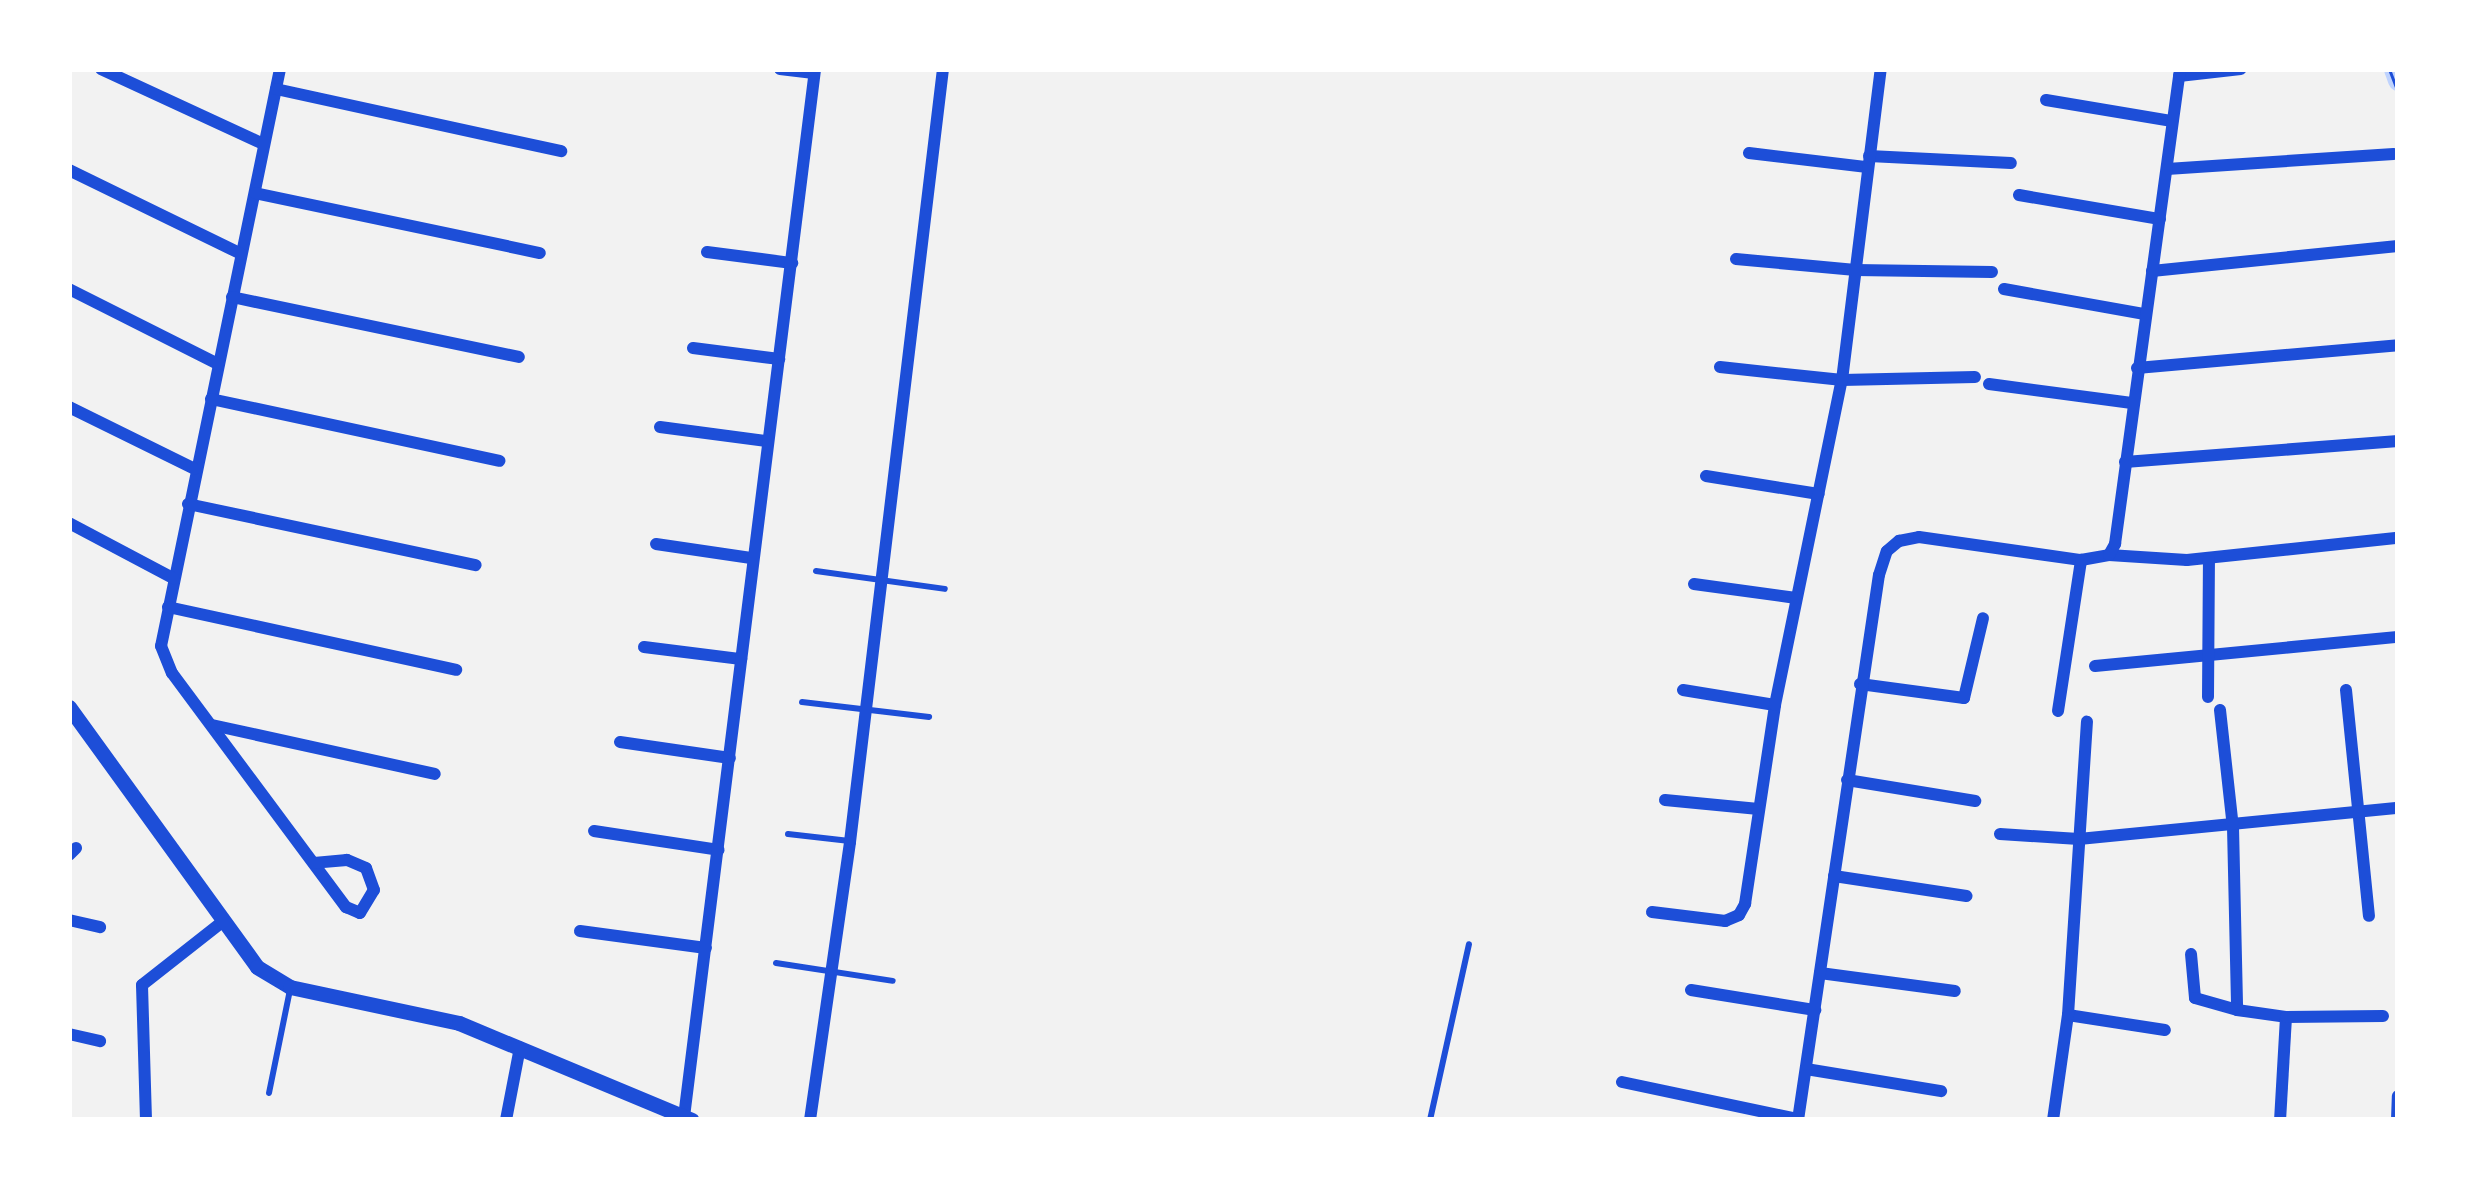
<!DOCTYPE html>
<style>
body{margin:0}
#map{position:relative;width:2467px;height:1189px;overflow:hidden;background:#f2f2f2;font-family:Karla,sans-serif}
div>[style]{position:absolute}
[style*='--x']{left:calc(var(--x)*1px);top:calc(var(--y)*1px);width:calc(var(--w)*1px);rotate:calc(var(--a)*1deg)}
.canal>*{height:21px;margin:-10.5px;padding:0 10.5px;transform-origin:10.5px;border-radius:10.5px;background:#bfd3fe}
.path>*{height:3px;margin:-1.5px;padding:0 1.5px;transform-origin:1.5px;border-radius:1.5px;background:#1d4ed8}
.service>*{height:6px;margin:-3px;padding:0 3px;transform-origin:3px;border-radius:3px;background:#1d4ed8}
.minor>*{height:12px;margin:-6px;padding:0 6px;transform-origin:6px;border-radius:6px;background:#1d4ed8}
.tertiary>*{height:15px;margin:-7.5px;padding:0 7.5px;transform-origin:7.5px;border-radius:7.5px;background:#1d4ed8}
span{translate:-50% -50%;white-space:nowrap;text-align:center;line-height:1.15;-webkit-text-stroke:9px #fff;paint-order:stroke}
.frame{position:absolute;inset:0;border:72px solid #fff;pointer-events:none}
</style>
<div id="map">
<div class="canal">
<i style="--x:2394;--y:69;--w:12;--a:70"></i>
</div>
<div class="path">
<i style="--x:2389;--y:69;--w:26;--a:69"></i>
</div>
<div class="service">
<i style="--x:816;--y:571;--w:130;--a:7.9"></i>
<i style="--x:802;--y:702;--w:128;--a:6.7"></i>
<i style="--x:788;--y:834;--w:62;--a:6.4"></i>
<i style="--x:776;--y:963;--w:118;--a:8.7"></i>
<i style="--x:269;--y:1093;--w:105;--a:-78.5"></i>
<i style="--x:1430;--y:1120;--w:180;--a:-77.5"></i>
</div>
<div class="minor">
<i style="--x:101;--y:69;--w:179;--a:24.8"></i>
<i style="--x:280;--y:69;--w:589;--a:101.65"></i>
<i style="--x:161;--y:646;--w:29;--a:68"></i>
<i style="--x:172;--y:673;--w:292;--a:53.4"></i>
<i style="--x:346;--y:907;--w:15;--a:23"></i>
<i style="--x:360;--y:913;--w:27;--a:-59"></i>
<i style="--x:374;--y:890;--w:23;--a:-110"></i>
<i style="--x:366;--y:868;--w:21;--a:-157"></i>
<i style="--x:347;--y:860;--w:33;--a:175"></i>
<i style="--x:780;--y:69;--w:34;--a:7"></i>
<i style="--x:2179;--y:76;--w:62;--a:-6.4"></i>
<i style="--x:276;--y:89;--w:292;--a:12.3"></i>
<i style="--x:2046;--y:100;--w:128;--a:9.5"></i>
<i style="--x:1749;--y:153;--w:119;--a:6.8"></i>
<i style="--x:1869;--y:156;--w:142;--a:2.8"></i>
<i style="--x:2167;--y:169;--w:227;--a:-3.8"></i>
<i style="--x:69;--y:170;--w:191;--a:26"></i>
<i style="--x:255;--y:193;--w:291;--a:11.9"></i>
<i style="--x:2019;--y:195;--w:143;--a:9.7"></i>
<i style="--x:707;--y:252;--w:86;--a:7.4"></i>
<i style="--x:1736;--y:259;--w:120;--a:5.3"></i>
<i style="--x:1855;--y:270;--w:137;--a:0.8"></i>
<i style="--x:2152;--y:271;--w:247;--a:-5.8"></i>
<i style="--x:69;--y:289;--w:167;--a:26.7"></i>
<i style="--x:2004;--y:289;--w:143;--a:10.1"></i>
<i style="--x:232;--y:297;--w:293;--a:11.8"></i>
<i style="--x:693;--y:348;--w:87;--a:7.3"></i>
<i style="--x:1720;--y:367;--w:123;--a:6.1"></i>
<i style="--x:1842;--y:380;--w:133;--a:-1.3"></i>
<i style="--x:2137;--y:368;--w:262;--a:-5"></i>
<i style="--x:1989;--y:384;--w:144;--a:7.6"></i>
<i style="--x:211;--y:399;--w:295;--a:12.1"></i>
<i style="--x:69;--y:407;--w:140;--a:26.2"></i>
<i style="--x:660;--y:427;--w:107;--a:7.5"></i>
<i style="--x:2125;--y:462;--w:274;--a:-4.4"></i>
<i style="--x:1706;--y:476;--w:114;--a:9.1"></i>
<i style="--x:188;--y:504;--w:294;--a:12"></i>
<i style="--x:69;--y:523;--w:118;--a:27.9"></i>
<i style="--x:656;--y:544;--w:96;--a:8.4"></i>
<i style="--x:2109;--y:555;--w:78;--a:3.7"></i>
<i style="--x:2187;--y:560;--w:212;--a:-6"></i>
<i style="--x:1694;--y:584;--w:103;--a:7.8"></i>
<i style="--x:168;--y:607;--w:295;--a:12.3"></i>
<i style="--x:644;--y:647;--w:98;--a:7.1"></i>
<i style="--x:2095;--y:666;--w:304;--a:-5.5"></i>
<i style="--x:1860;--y:684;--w:105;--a:7.7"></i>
<i style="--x:1964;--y:698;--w:82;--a:-76.6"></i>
<i style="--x:1683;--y:690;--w:93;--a:9.3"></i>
<i style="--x:2346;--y:690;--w:227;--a:84.2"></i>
<i style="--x:2208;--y:697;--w:139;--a:-89.6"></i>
<i style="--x:2220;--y:710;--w:118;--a:83.7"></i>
<i style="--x:2233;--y:827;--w:183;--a:88.7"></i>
<i style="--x:2237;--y:1010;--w:49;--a:8.1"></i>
<i style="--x:2286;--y:1017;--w:103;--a:93.3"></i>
<i style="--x:2058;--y:711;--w:153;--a:-81.3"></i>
<i style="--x:212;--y:725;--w:228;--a:12.4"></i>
<i style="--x:620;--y:742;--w:111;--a:8.3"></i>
<i style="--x:1847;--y:780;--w:130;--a:9.3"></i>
<i style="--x:1665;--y:800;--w:94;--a:5.5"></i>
<i style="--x:594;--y:831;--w:126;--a:8.6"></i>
<i style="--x:2000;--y:834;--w:79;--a:3.6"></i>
<i style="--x:2079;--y:839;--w:321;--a:-5.6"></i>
<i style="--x:69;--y:855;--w:10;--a:-45"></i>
<i style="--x:1834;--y:876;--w:134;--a:8.6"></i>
<i style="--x:1652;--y:912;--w:74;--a:7"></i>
<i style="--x:1725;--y:921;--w:15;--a:-23"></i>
<i style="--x:1739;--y:915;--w:13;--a:-61"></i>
<i style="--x:1745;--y:904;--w:201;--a:-81.4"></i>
<i style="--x:1775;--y:705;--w:332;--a:-78.4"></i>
<i style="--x:1842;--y:380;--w:313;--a:-82.9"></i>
<i style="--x:69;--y:920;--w:32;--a:13"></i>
<i style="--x:580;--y:931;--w:127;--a:7.7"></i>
<i style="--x:2191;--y:954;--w:44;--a:84.8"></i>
<i style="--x:2195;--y:998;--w:44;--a:15.9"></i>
<i style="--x:1820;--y:973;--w:136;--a:7.6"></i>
<i style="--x:1691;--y:990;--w:126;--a:9.2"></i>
<i style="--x:2068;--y:1015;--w:98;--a:8.8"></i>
<i style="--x:2286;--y:1017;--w:97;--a:-0.6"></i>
<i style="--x:69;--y:1034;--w:32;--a:13"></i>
<i style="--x:1806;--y:1069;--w:137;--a:9.3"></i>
<i style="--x:1622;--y:1082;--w:180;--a:11.9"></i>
<i style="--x:684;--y:1117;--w:1056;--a:-82.87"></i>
<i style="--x:146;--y:1120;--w:135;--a:-91.7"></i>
<i style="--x:142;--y:985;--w:102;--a:-38.2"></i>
<i style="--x:506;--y:1120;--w:74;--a:-79.1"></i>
<i style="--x:810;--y:1120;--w:281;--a:-81.8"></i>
<i style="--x:850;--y:842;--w:779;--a:-83.14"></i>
<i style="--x:1798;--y:1120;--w:551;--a:-81.55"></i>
<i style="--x:1879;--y:575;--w:25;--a:-72"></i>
<i style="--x:1887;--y:551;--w:16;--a:-40"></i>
<i style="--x:1899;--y:541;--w:20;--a:-11"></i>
<i style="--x:1919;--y:537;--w:164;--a:8.1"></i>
<i style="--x:2081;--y:560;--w:28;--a:-10"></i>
<i style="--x:2109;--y:555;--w:13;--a:-61"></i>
<i style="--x:2115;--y:544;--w:479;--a:-82.2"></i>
<i style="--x:2053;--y:1120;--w:106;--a:-81.9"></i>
<i style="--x:2068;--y:1015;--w:294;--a:-86.3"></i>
<i style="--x:2397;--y:1120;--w:24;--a:-88"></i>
</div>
<div class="tertiary">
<i style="--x:69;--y:707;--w:321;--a:54.1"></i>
<i style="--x:257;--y:967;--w:39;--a:31"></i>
<i style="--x:290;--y:987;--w:173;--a:12"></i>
<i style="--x:459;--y:1023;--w:252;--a:22.6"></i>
</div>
<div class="frame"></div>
</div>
